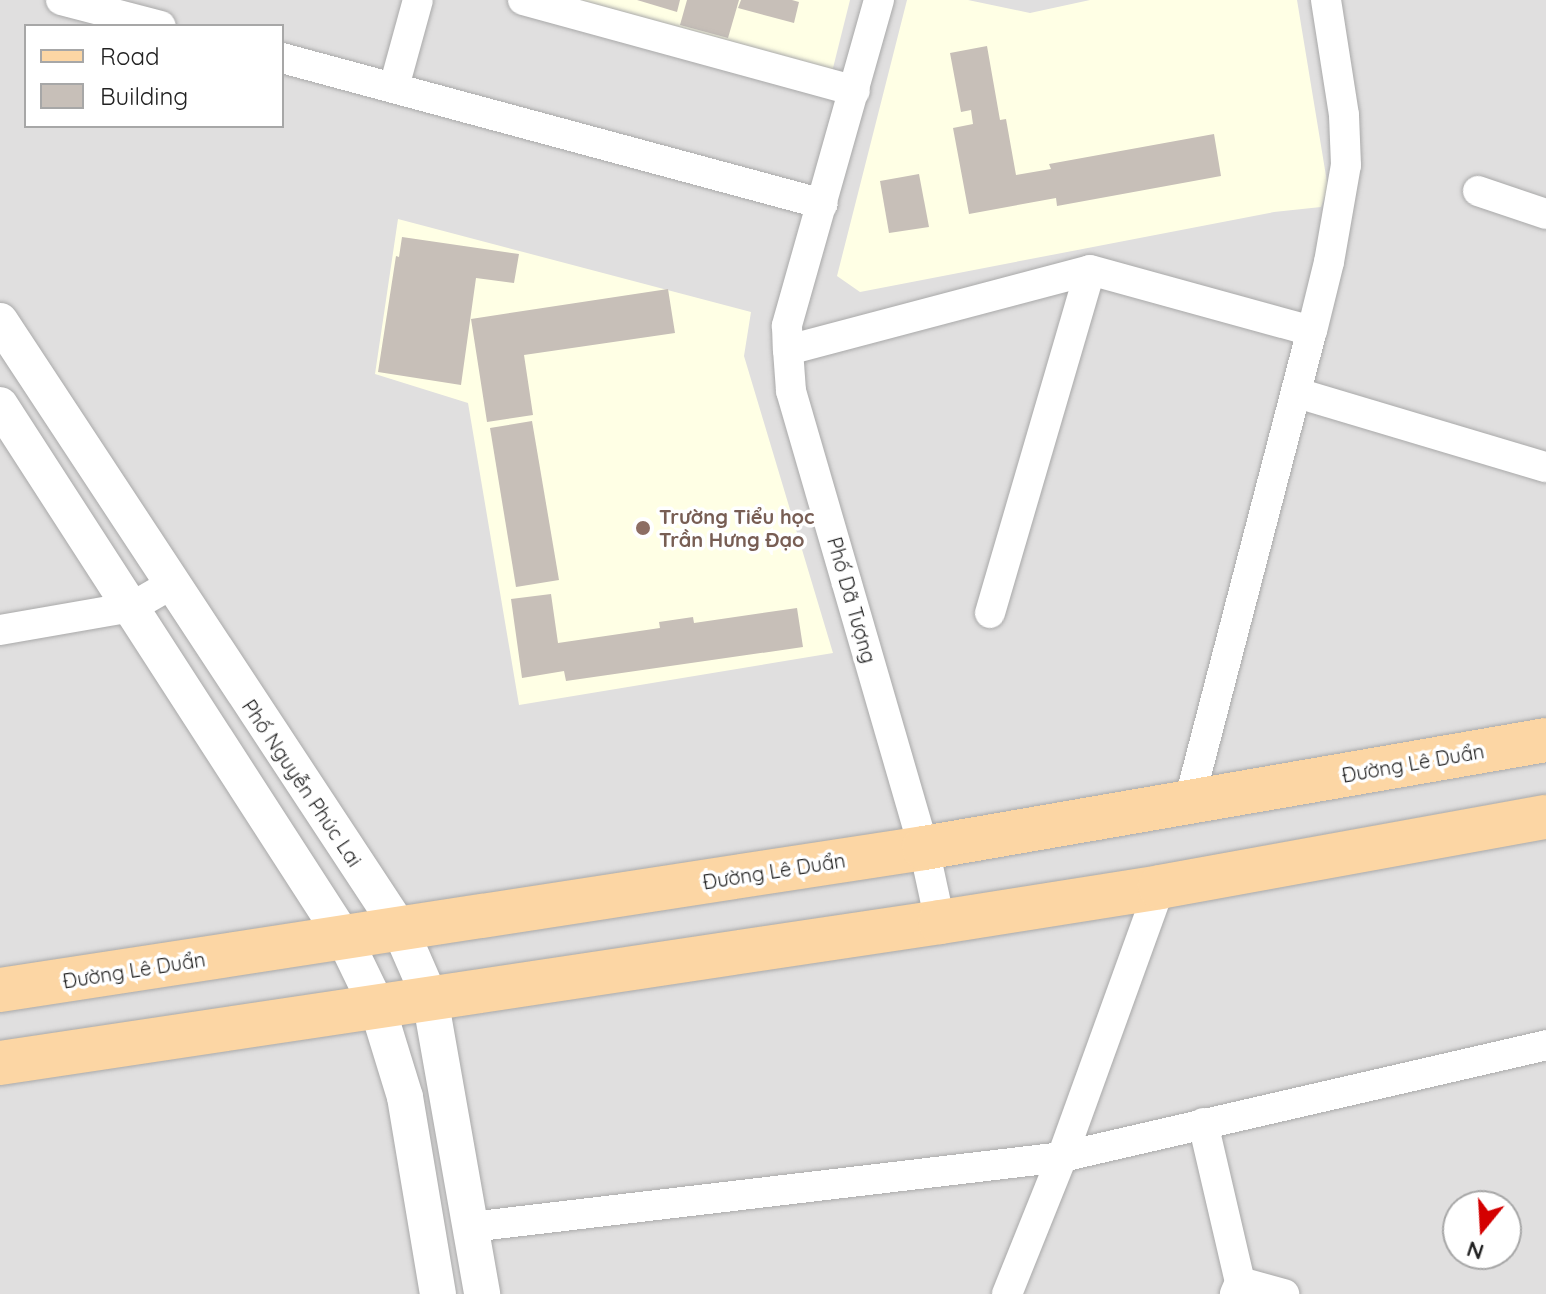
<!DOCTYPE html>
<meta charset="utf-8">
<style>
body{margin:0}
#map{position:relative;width:1546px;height:1294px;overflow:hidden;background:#f2efe9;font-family:Quicksand,sans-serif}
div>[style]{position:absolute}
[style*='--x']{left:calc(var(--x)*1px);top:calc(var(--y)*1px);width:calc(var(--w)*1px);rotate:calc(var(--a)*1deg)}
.residential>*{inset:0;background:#e0dfdf}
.education>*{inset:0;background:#ffffe5}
.building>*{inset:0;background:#c7bfb8}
.roads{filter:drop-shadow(0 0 2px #a9a9a9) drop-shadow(0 0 2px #a9a9a9)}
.minor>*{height:30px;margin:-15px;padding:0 15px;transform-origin:15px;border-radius:15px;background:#fff}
.tertiary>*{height:36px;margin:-18px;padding:0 18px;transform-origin:18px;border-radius:18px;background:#fff}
.primary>*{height:44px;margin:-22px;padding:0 22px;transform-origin:22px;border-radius:22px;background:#fcd6a4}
.dots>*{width:22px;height:22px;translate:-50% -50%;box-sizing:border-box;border:4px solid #fff;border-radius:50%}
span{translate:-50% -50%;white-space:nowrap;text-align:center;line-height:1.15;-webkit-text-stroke:7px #fff;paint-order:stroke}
.education-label{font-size:20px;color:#785e54;font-weight:700}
.left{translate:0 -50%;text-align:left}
.street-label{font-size:20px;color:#222}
.legend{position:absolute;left:24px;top:24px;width:260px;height:104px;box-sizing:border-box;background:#fff;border:2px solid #a7a7a7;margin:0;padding:10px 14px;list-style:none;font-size:24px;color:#222}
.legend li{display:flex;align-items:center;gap:16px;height:40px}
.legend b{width:40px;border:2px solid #a7a7a7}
.north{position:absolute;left:1442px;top:1190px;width:80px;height:80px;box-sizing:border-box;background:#fff;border:2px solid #a7a7a7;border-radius:50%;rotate:198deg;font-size:22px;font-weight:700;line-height:32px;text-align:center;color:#222}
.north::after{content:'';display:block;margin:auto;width:28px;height:36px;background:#d40000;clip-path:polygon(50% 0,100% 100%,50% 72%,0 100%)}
</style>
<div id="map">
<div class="residential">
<i style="clip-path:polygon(evenodd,0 0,1546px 0,1546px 1294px,0 1294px,0 0,26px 26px,282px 26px,282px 126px,26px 126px,26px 26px,0 0,1458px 1206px,1506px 1206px,1506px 1254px,1458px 1254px,1458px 1206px)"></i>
</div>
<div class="education">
<i style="clip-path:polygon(578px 0,850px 0,832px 72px)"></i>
<i style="clip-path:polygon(907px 0,968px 0,1030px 13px,1090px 0,1297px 0,1328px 188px,1321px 207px,1274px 212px,860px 292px,837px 276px)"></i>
<i style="clip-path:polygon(398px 219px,751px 312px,744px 356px,833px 653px,519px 705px,468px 403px,375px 374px)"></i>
</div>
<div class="building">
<i style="clip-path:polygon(637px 0,680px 0,677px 12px)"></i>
<i style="clip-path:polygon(687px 0,739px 0,728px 38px,680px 25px)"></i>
<i style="clip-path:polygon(741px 0,792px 0,799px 2px,794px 23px,738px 8px)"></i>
<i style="clip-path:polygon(987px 46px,1000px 120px,1006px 119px,1016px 175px,1051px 169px,1049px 164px,1214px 134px,1221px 176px,1057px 206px,1056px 198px,969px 214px,953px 128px,973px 124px,971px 110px,961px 112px,950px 53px)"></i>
<i style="clip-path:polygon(919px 174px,929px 227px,889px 233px,880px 181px)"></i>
<i style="clip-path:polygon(402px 237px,519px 254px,514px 283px,476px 278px,461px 385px,378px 372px,396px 256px,399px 257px)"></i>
<i style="clip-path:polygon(668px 289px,675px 333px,524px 355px,533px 415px,487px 422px,471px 319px)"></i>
<i style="clip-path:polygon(532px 421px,559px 580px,516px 587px,490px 428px)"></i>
<i style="clip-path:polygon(551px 594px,558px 643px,660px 628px,659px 622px,693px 617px,694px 623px,797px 608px,803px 647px,566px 681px,564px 671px,522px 678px,511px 599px)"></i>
</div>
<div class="roads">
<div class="minor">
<i style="--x:61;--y:0;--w:103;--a:14.6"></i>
<i style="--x:523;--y:0;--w:344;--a:15.3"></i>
<i style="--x:879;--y:0;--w:339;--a:105.8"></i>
<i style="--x:787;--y:326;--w:24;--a:88"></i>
<i style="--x:788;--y:350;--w:41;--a:85.8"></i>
<i style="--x:791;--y:391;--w:476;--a:73.8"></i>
<i style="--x:924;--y:848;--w:76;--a:77.8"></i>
<i style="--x:282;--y:58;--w:560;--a:15.1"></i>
<i style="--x:394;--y:87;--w:90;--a:-74.6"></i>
<i style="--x:1478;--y:191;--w:72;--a:18.7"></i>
<i style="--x:788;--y:350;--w:312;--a:-14.8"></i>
<i style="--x:1090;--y:270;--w:230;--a:15.4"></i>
<i style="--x:1297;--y:393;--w:260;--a:16.6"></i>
<i style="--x:990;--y:613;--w:357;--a:-73.7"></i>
<i style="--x:0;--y:630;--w:134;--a:-9.9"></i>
<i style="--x:132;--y:607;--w:44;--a:-30.1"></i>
<i style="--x:1189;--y:802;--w:487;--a:-75.4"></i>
<i style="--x:1312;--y:331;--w:71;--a:-76.2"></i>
<i style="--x:1329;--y:262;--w:98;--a:-80.1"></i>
<i style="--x:1346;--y:165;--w:50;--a:-92.3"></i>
<i style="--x:1344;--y:115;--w:116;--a:-98.9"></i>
<i style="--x:1203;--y:1123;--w:163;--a:76.9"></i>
<i style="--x:1240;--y:1282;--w:13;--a:113"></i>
<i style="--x:471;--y:1227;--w:595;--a:-6.75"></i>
<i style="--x:1062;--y:1157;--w:497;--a:-13"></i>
<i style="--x:1240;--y:1282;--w:46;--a:15.3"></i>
<i style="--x:1007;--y:1294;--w:148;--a:-68.1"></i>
<i style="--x:1062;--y:1157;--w:287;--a:-70.1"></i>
</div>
<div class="tertiary">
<i style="--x:0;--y:321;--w:728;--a:56.66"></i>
<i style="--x:400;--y:929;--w:75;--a:66.5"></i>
<i style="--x:430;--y:998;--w:301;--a:80"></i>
<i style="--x:0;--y:405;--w:634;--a:57.16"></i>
<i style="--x:344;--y:938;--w:76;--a:64.1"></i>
<i style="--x:377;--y:1006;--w:95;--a:72.9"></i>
<i style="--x:405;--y:1097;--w:200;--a:80.5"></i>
</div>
<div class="primary">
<i style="--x:0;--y:990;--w:935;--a:-8.74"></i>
<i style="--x:924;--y:848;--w:631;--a:-9.85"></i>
<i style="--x:0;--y:1063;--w:951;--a:-8.53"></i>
<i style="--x:940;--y:922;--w:223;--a:-9"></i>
<i style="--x:1160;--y:887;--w:392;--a:-10.3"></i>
</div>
</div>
<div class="dots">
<i style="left:643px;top:528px;background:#8d6e63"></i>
</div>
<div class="education-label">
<span class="left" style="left:659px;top:528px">Trường Tiểu học<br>Trần Hưng Đạo</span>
</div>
<div class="street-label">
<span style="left:852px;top:600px;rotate:74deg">Phố Dã Tượng</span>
<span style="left:1413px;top:763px;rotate:-10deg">Đường Lê Duẩn</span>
<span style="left:302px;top:783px;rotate:56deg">Phố Nguyễn Phúc Lai</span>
<span style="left:774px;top:871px;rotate:-9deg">Đường Lê Duẩn</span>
<span style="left:134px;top:970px;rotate:-9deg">Đường Lê Duẩn</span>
</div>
<ul class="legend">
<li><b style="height:10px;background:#fcd6a4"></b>Road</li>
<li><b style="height:22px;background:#c7bfb8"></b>Building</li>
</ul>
<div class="north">N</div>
</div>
